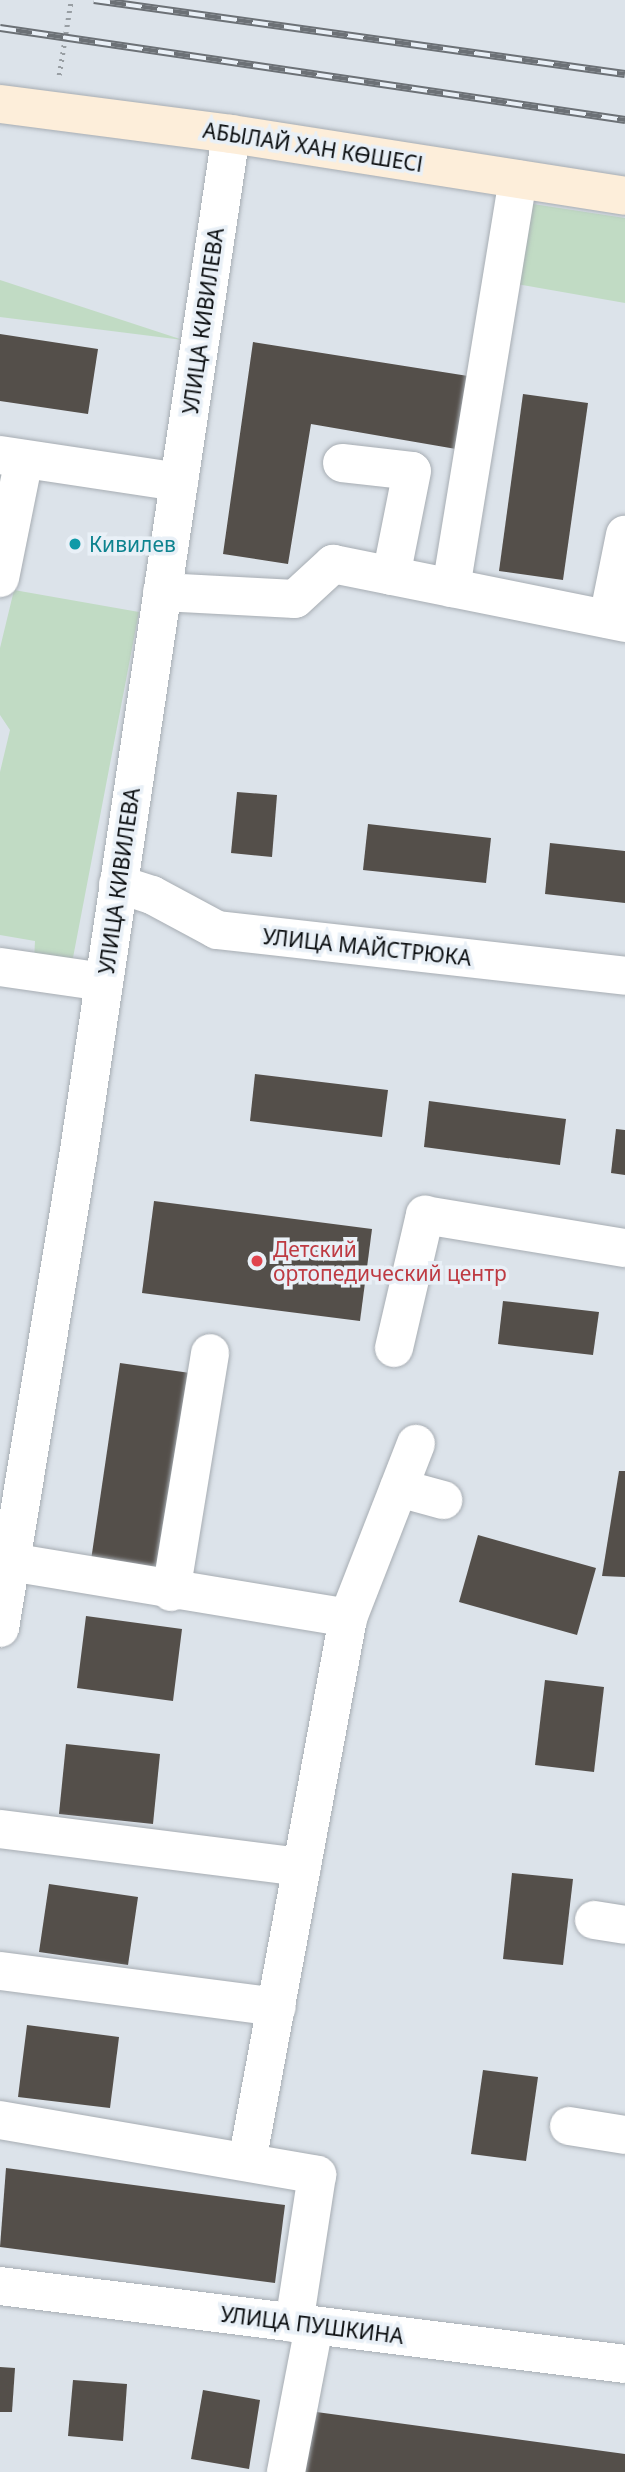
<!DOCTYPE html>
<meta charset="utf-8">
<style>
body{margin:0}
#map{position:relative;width:625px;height:2472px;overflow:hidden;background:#dce3ea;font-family:"Noto Sans",sans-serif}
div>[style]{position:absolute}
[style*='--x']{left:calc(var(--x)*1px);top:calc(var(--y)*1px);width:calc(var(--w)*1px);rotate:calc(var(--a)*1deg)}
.green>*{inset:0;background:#c1dbc4}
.building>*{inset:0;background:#544f4a}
.path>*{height:4.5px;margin-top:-2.25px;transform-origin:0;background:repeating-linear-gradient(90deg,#989ea3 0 2px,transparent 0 7px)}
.roads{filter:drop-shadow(0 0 2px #a7adb3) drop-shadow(0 0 2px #a7adb3)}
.minor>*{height:38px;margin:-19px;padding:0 19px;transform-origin:19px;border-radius:19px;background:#fff}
.secondary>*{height:38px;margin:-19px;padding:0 19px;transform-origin:19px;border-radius:19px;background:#fdeeda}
.rail>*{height:8px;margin-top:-4px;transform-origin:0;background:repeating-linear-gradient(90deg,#e9f0f7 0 16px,#6c7176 0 32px);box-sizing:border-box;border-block:2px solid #6c7176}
.dots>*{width:19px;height:19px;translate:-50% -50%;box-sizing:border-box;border:4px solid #e9f0f7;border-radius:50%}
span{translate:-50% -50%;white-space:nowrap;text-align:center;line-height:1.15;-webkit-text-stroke:7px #e9f0f7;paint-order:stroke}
.street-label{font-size:21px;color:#090c0e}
.culture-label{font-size:21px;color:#0d838f}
.left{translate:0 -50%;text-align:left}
.health-label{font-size:21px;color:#be3a42}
</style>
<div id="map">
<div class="green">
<i style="clip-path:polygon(533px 204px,625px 218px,625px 303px,511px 283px)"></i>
<i style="clip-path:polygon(0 280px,183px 340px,0 317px)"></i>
<i style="clip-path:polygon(14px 590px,139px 612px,72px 963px,34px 961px,35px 941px,0 935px,0 772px,10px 730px,0 715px,0 648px)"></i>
</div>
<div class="building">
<i style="clip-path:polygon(0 334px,98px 349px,88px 414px,0 401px)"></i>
<i style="clip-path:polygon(253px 342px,468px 376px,456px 449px,311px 424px,288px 564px,223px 554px)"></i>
<i style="clip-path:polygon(523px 394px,588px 403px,563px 580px,499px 571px)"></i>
<i style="clip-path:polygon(237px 792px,277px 795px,272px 857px,231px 853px)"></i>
<i style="clip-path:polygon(368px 824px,491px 838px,486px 883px,363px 870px)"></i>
<i style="clip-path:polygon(550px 843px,625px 851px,625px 903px,545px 894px)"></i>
<i style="clip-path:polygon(255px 1074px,388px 1090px,382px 1137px,250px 1121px)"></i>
<i style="clip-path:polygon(429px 1101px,566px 1119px,560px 1165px,424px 1147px)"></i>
<i style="clip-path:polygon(616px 1129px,625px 1130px,625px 1175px,611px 1173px)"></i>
<i style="clip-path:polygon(154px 1201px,372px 1229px,360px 1321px,142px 1293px)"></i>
<i style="clip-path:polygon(503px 1301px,599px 1312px,593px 1355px,498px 1344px)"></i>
<i style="clip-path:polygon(120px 1363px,190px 1373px,160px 1578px,90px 1567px)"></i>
<i style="clip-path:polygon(619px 1471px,625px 1471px,625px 1577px,602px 1576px)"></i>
<i style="clip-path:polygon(478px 1535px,596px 1568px,577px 1635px,459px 1602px)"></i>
<i style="clip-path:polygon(86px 1616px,182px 1629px,173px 1701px,77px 1688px)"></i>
<i style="clip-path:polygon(545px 1680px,604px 1687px,594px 1772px,535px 1765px)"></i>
<i style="clip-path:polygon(66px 1744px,160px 1754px,153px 1824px,59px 1814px)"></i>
<i style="clip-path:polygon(512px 1873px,573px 1879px,563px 1965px,503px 1959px)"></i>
<i style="clip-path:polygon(49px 1884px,138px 1897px,128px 1965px,39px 1952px)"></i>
<i style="clip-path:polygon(27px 2025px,119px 2037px,110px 2108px,18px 2097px)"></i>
<i style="clip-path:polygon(483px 2070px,538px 2077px,526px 2161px,471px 2154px)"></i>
<i style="clip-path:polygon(6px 2168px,285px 2205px,275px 2283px,0 2247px)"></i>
<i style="clip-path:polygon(0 2367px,15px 2368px,12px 2412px,0 2412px)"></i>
<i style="clip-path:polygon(73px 2380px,127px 2384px,123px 2441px,68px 2436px)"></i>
<i style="clip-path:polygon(203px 2390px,260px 2400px,249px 2469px,191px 2459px)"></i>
<i style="clip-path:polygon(309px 2411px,625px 2454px,625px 2472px,300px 2472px)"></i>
</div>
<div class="path">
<i style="--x:59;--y:75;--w:76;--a:-80.9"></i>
</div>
<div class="roads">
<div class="minor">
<i style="--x:0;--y:455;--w:181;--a:8.6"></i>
<i style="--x:342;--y:463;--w:70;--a:6.5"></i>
<i style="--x:412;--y:471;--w:107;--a:101.3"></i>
<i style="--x:0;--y:578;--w:121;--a:-78.6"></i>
<i style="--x:451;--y:588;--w:414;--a:-80.7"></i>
<i style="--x:162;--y:592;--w:133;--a:3"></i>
<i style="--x:295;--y:599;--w:52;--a:-42.6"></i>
<i style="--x:333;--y:564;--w:298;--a:11.4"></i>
<i style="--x:608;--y:619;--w:86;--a:-78.6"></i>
<i style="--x:118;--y:884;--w:36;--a:18"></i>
<i style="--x:152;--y:895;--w:74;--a:28.3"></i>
<i style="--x:217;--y:930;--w:411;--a:6.4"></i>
<i style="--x:0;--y:967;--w:105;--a:8.2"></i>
<i style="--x:394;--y:1348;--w:137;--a:-76.9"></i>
<i style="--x:425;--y:1215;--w:203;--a:9.4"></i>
<i style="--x:399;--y:1488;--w:46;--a:15.3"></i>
<i style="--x:11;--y:1562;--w:342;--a:9.4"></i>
<i style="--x:171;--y:1592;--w:242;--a:-80.7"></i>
<i style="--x:0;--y:1628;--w:477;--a:-80.6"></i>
<i style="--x:78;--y:1157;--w:1034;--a:-81.49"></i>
<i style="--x:0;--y:1829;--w:304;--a:7.2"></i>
<i style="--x:594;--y:1920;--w:31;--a:9"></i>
<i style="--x:0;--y:1971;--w:279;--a:7.4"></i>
<i style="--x:0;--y:2120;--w:322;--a:9.8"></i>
<i style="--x:317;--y:2175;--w:150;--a:98.8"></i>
<i style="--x:569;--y:2126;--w:57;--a:9.1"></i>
<i style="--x:247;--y:2162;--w:553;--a:-79.48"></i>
<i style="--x:348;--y:1618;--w:187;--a:-68.7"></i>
<i style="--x:0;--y:2286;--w:630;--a:7.11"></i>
<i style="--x:286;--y:2472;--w:149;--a:-79.1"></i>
</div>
<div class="secondary">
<i style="--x:0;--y:104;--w:233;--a:7.4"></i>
<i style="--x:231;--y:134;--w:399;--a:8.9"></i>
</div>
</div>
<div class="rail">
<i style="--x:94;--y:0;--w:536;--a:7.93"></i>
<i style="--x:0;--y:28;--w:632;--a:8.37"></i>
</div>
<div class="dots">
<i style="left:75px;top:544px;background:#0f9aa8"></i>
<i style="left:257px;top:1261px;background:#e0444e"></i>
</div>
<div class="street-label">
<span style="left:313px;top:147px;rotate:9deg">АБЫЛАЙ ХАН КӨШЕСІ</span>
<span style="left:203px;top:321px;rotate:-82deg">УЛИЦА КИВИЛЕВА</span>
<span style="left:119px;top:881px;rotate:-82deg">УЛИЦА КИВИЛЕВА</span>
<span style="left:367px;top:947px;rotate:6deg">УЛИЦА МАЙСТРЮКА</span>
<span style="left:312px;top:2325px;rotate:7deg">УЛИЦА ПУШКИНА</span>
</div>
<div class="culture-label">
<span class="left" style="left:89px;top:544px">Кивилев</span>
</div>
<div class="health-label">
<span class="left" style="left:273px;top:1261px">Детский<br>ортопедический центр</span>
</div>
</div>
